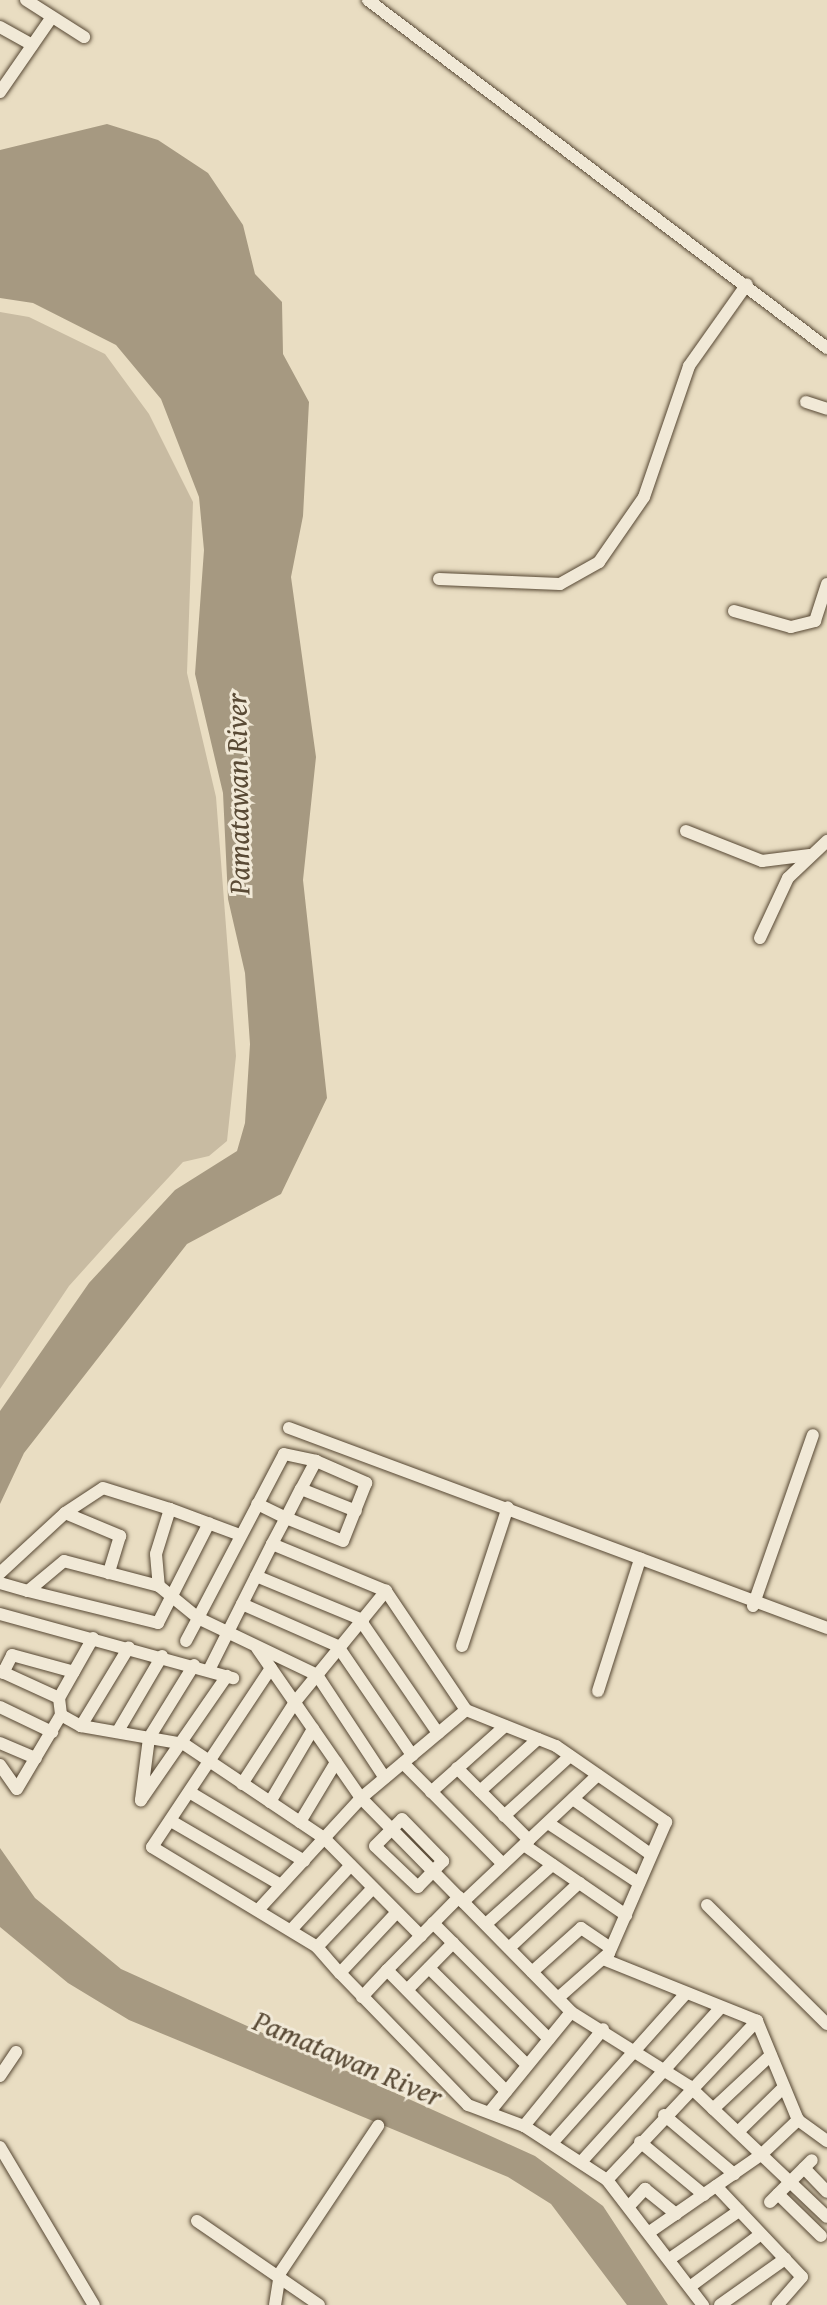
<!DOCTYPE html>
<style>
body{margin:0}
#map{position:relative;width:827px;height:2305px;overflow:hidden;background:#e9ddc2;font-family:"Gentium Book Plus",serif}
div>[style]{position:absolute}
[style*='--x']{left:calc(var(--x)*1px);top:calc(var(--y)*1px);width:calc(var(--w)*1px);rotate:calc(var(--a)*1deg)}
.green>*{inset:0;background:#c8bba2}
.water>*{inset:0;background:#a69981}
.roads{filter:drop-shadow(0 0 2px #564733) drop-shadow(0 0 2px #564733)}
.minor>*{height:12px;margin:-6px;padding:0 6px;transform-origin:6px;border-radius:6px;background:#f1e9d7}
span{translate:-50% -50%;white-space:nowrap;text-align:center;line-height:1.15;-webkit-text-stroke:6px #f1e9d7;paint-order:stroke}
.water-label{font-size:30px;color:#594a35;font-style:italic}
</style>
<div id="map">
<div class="green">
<i style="clip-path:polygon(0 312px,29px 317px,105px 354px,149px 414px,193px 502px,187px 673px,216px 797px,236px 1056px,227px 1141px,209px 1156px,183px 1162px,114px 1236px,69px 1286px,0 1389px)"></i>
</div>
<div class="water">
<i style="clip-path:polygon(107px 124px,158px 140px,208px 173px,243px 225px,255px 274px,282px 302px,283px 354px,309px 402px,303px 516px,291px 577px,316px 757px,303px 880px,327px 1098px,281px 1194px,187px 1244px,24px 1453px,0 1504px,0 1411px,89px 1283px,175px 1190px,237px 1151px,245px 1123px,250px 1044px,245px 973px,228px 899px,223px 793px,195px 674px,204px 550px,199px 497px,161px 399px,116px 345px,33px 303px,0 298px,0 150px)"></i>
<i style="clip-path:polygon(0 1848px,35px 1898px,121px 1969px,535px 2156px,603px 2206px,668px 2305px,627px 2305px,551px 2204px,508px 2177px,129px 2020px,68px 1983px,0 1927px)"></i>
</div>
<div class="roads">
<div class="minor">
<i style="--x:26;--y:0;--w:69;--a:32.5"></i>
<i style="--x:368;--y:0;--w:576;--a:37.17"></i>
<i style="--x:0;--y:27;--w:37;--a:29"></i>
<i style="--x:0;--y:92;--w:91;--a:-55.3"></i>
<i style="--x:806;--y:402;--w:22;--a:18"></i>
<i style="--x:439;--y:579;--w:121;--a:2.4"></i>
<i style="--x:560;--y:584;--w:45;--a:-29.4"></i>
<i style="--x:599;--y:562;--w:79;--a:-55.3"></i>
<i style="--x:644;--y:497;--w:139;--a:-71"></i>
<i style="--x:689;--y:366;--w:100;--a:-54.7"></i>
<i style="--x:734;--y:611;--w:59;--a:15.7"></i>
<i style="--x:791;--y:627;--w:25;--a:-14"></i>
<i style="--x:815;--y:621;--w:39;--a:-72"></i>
<i style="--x:686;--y:831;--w:82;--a:21.5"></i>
<i style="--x:762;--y:861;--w:48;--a:-7.1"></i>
<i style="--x:760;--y:938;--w:66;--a:-65"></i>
<i style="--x:788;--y:878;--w:54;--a:-43.5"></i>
<i style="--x:289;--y:1428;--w:574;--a:20.39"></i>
<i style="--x:301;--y:1489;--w:59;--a:21.8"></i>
<i style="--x:65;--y:1513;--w:45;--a:-33.3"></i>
<i style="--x:103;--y:1488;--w:70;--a:17.4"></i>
<i style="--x:240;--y:1535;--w:75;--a:-159.6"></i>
<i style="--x:170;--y:1509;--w:47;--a:107.3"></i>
<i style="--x:156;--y:1554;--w:32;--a:85"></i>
<i style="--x:159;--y:1586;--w:50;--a:39.4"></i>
<i style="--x:198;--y:1618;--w:185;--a:-62.3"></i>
<i style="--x:284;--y:1454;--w:33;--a:12"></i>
<i style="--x:272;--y:1544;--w:123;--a:22.4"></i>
<i style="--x:0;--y:1573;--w:88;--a:-42.7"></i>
<i style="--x:65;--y:1513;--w:60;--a:22.7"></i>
<i style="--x:120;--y:1536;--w:39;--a:107"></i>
<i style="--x:256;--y:1576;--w:116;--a:22.4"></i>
<i style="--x:0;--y:1583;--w:29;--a:16"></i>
<i style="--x:159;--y:1586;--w:98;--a:-165.3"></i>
<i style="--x:64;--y:1561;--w:47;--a:140.2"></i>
<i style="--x:28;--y:1591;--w:134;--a:13.8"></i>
<i style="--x:158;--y:1623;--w:112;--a:-63"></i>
<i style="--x:242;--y:1604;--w:107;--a:23.7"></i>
<i style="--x:753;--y:1606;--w:181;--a:-70.7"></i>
<i style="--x:0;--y:1614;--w:242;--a:15.4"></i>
<i style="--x:361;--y:1621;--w:136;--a:55.5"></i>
<i style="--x:93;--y:1638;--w:69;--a:119.5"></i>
<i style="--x:59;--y:1698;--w:17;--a:83"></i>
<i style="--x:61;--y:1715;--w:23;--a:29"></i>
<i style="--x:81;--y:1726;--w:105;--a:9.9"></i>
<i style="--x:184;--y:1744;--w:169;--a:33.9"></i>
<i style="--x:324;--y:1838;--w:138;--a:45.3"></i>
<i style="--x:186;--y:1641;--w:26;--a:-62"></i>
<i style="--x:198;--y:1618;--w:132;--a:25.6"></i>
<i style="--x:317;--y:1675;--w:123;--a:56.6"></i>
<i style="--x:462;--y:1646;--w:146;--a:-71.7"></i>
<i style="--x:257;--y:1648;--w:183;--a:55.3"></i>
<i style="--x:361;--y:1798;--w:300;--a:45.5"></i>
<i style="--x:571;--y:2012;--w:139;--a:32.1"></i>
<i style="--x:689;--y:2086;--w:190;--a:43.5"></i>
<i style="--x:339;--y:1648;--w:130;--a:55.7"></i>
<i style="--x:194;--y:1665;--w:86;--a:121.7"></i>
<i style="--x:149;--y:1738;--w:63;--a:97.4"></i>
<i style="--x:141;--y:1800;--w:151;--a:-55.3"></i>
<i style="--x:271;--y:1668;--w:215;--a:123.6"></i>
<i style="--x:152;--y:1847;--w:193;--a:31.2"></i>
<i style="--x:317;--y:1947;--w:35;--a:49"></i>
<i style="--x:340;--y:1973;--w:83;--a:-46.9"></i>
<i style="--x:209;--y:1670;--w:141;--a:-63.4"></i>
<i style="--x:272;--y:1544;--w:30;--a:-62"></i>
<i style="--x:286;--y:1518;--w:33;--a:-63"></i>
<i style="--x:301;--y:1489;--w:32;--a:-62"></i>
<i style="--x:316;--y:1461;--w:55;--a:23.7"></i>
<i style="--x:366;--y:1483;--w:62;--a:111.6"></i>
<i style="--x:343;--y:1541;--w:61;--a:-158"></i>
<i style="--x:286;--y:1518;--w:32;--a:-154"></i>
<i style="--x:0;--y:1671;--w:65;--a:24.6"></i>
<i style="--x:3;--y:1673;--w:20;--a:-63"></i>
<i style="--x:12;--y:1655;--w:64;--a:15.3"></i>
<i style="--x:598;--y:1691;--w:139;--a:-72.3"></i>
<i style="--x:0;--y:1707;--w:58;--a:25.7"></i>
<i style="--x:81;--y:1726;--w:92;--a:-58.7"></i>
<i style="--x:118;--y:1731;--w:87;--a:-59.6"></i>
<i style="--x:0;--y:1743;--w:39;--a:23"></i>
<i style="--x:403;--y:1763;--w:142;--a:45.3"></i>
<i style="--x:0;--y:1765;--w:29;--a:55"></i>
<i style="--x:17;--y:1789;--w:86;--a:-59.3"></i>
<i style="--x:457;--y:1768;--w:102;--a:45"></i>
<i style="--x:242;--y:1784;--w:98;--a:-57.1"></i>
<i style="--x:295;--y:1702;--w:144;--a:-50.7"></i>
<i style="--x:386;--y:1591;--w:143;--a:56.1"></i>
<i style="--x:466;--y:1710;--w:97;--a:21.8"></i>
<i style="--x:556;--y:1746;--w:134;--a:34.6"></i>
<i style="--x:666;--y:1822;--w:143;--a:113.5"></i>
<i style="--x:609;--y:1953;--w:68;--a:138.6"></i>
<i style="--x:480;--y:1791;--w:78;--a:-41.9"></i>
<i style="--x:431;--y:1792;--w:99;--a:-41.7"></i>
<i style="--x:191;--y:1793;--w:132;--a:31"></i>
<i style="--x:573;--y:1799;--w:95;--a:35.5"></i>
<i style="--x:270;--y:1802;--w:85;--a:-59.5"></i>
<i style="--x:504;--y:1816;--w:89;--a:-42.3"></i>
<i style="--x:402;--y:1819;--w:59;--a:45.7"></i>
<i style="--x:443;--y:1861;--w:36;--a:134"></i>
<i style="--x:418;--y:1887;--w:59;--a:-136.4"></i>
<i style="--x:375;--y:1846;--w:38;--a:-45"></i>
<i style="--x:171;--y:1821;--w:127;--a:30.2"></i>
<i style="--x:300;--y:1822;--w:70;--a:-59"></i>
<i style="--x:548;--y:1823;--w:109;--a:33.4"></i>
<i style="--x:524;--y:1845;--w:124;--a:34.5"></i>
<i style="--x:459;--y:1897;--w:103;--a:134.6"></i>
<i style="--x:387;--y:1970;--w:170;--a:45.5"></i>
<i style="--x:463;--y:1902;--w:185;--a:-43.3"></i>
<i style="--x:707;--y:1905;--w:169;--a:44.8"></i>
<i style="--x:259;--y:1909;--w:151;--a:-47.4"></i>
<i style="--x:361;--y:1798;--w:137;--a:-40"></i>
<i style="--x:433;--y:1923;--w:164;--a:45"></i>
<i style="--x:486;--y:1924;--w:89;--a:-41.8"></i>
<i style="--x:291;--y:1930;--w:88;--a:-47.3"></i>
<i style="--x:317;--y:1947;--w:81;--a:-46.5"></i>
<i style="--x:509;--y:1948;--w:96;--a:-42.9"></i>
<i style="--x:603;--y:1959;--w:166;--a:21.9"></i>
<i style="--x:429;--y:1968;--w:138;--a:44.7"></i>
<i style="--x:532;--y:1972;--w:66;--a:-41.9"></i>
<i style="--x:581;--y:1928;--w:36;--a:34"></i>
<i style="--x:340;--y:1973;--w:184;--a:45.9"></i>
<i style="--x:468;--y:2105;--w:60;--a:20.6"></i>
<i style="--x:524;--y:2126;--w:99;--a:33"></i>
<i style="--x:607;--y:2180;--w:158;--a:52.5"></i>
<i style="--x:407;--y:1990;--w:66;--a:-45.6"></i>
<i style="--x:362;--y:1997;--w:37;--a:-47"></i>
<i style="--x:0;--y:2076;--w:29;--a:-56"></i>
<i style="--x:492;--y:2109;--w:125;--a:-50.8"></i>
<i style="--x:713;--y:2109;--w:79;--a:-43"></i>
<i style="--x:664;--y:2115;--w:92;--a:40.1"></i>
<i style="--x:524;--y:2126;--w:125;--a:-50.8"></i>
<i style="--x:738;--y:2132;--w:64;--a:-44.4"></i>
<i style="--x:553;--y:2142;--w:200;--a:-48.2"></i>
<i style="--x:640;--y:2142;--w:83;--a:39.6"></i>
<i style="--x:0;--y:2147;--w:184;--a:59.3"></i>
<i style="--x:582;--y:2161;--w:207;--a:-47.9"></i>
<i style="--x:804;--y:2168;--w:33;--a:46"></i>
<i style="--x:607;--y:2180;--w:219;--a:-46.7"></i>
<i style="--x:757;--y:2021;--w:107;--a:67.5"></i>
<i style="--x:716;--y:2186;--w:125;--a:46.6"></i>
<i style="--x:802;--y:2277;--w:37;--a:131"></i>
<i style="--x:778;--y:2194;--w:60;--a:44.3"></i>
<i style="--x:770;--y:2202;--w:59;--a:-45"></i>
<i style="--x:631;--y:2204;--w:21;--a:-47"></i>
<i style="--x:645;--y:2189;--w:40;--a:39"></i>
<i style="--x:197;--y:2221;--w:148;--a:34.5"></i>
<i style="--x:651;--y:2231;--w:135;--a:-34.7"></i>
<i style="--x:762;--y:2154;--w:50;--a:-43.4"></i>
<i style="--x:798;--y:2120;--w:36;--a:36"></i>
<i style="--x:671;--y:2258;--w:83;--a:-34.7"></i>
<i style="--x:691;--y:2286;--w:87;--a:-36.6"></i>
<i style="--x:275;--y:2305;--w:32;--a:-81"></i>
<i style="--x:280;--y:2273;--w:177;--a:-56.3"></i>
<i style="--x:720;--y:2305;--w:80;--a:-35.3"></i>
</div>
</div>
<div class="water-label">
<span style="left:237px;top:794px;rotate:-91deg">Pamatawan River</span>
<span style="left:348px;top:2058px;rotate:23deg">Pamatawan River</span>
</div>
</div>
